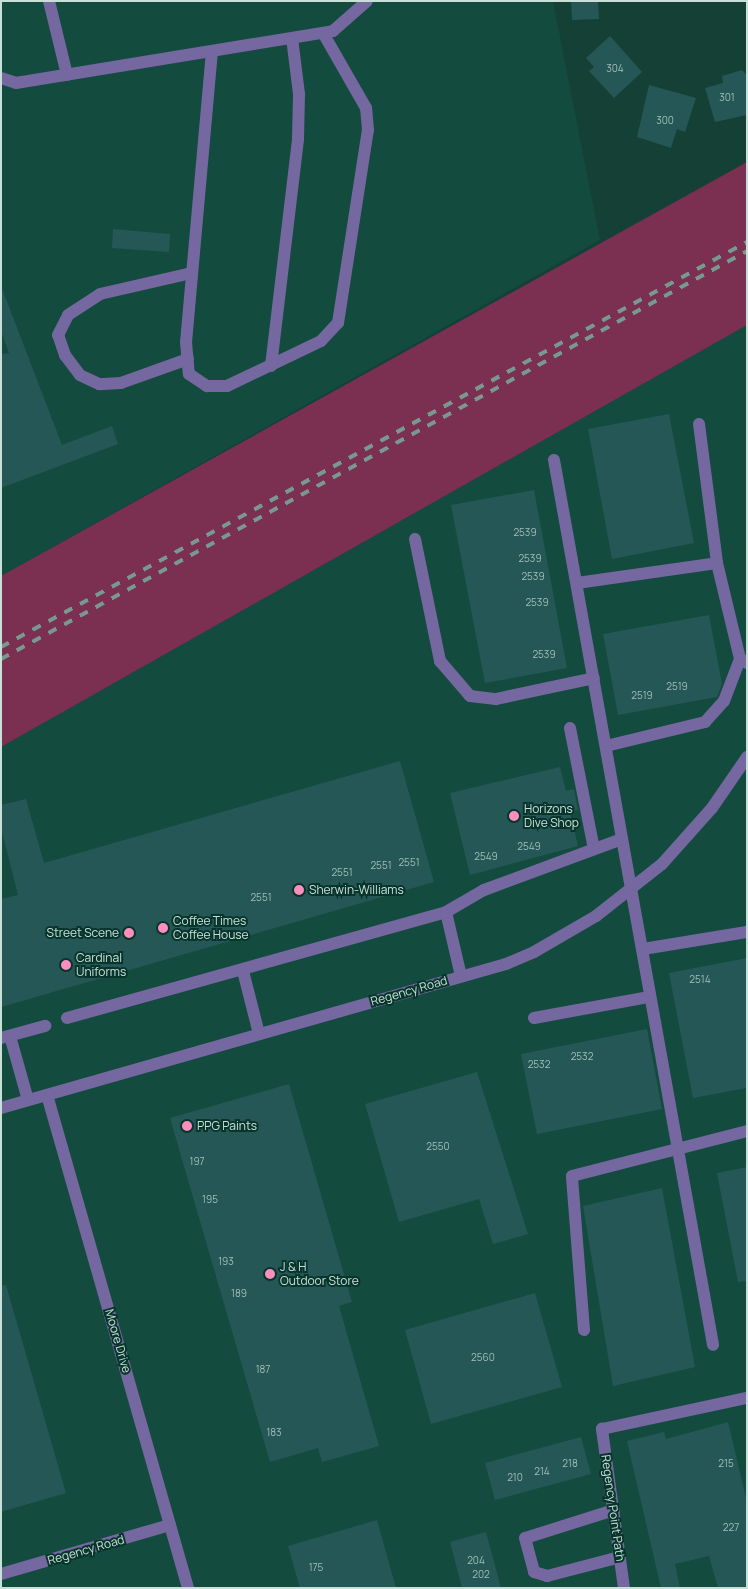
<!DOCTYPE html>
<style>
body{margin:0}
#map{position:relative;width:748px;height:1589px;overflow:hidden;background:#144035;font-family:Manrope,sans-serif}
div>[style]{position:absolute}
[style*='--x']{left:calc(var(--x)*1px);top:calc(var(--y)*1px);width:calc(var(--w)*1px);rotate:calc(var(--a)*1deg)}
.built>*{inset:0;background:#134b3e}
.green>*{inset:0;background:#7b3052}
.building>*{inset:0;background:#255757}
.minor>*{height:12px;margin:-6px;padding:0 6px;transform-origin:6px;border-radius:6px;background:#7567a0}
.rail>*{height:4px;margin-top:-2px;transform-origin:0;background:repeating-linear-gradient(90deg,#789990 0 9px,transparent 0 18px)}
.dots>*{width:14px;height:14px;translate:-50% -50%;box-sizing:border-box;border:2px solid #07352b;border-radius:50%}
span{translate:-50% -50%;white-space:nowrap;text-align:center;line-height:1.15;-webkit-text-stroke:4px #07352b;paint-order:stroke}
.number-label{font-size:10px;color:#a0beb8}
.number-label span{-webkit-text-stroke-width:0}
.poi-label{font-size:12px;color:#c9e0d9}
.left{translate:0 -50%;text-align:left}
.right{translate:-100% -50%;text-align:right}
.street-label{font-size:12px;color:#c9e0d9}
.frame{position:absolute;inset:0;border:2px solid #c9e0d9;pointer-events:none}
</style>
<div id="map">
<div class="built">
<i style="clip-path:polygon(1px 1px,553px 1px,600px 240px,1px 576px)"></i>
<i style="clip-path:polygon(747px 325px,747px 1588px,1px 1588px,1px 747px)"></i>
</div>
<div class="green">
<i style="clip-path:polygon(747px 162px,747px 325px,1px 747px,1px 576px)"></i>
</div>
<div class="building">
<i style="clip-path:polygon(571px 1px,598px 1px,599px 19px,572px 20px)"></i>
<i style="clip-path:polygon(610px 36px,642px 72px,614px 98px,589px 71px,594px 67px,586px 58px)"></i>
<i style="clip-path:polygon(742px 70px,747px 75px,747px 115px,715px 122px,705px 88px,723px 83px,722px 76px)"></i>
<i style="clip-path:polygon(649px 85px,696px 98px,685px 132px,677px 129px,671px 148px,637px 137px)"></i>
<i style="clip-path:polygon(113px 229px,170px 234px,169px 252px,112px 248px)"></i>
<i style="clip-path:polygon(1px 286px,62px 445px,112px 426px,118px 444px,1px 488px,1px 354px,9px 353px,1px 331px)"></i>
<i style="clip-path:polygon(669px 414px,694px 543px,612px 559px,588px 429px)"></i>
<i style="clip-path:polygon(534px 490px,567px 668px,485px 683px,451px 505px)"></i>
<i style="clip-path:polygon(709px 615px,722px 684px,717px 697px,618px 715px,603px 634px)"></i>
<i style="clip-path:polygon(400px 761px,434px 882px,1px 1007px,1px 899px,18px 895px,1px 828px,1px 805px,26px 799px,44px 863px)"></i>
<i style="clip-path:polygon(560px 767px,566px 791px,574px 789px,578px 810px,570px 812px,578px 846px,470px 875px,450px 793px)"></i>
<i style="clip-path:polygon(747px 958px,747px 1088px,693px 1098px,669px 973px)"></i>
<i style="clip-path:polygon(647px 1029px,662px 1109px,537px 1134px,521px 1054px)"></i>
<i style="clip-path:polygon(477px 1072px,528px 1234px,493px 1244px,479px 1199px,399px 1222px,365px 1104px)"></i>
<i style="clip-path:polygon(289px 1084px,352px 1302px,339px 1306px,379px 1446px,322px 1462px,318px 1448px,270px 1462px,170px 1118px)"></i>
<i style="clip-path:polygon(747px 1167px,747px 1281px,738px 1282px,717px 1173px)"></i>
<i style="clip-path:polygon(662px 1188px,695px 1367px,613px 1386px,583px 1206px)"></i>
<i style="clip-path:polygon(6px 1285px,66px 1493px,1px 1512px,1px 1286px)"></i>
<i style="clip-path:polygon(535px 1293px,562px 1387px,431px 1424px,405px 1330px)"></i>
<i style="clip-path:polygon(728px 1422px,747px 1502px,747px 1588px,718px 1588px,709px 1556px,675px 1564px,680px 1588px,661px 1588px,627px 1441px,664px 1432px,666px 1439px)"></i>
<i style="clip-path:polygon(581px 1437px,591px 1474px,495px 1500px,485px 1463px)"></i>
<i style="clip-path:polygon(377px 1520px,396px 1588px,300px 1588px,288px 1546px)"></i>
<i style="clip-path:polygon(486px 1532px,501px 1588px,462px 1588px,450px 1542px)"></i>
</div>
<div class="minor">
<i style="--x:49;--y:1;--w:76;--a:76.3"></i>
<i style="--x:212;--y:51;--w:292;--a:95.1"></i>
<i style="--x:186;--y:342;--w:32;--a:85"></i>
<i style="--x:189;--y:374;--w:22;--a:34"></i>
<i style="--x:207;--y:386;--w:20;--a:0"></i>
<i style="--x:227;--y:386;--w:104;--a:-25.6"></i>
<i style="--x:321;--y:341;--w:25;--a:-47"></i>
<i style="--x:338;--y:323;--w:195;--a:-81.2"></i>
<i style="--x:368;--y:130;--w:22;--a:-95"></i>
<i style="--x:366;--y:108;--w:86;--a:-119.8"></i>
<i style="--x:1;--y:78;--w:16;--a:18"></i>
<i style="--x:16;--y:83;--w:321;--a:-9.3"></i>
<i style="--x:333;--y:31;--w:45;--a:-41.4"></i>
<i style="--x:188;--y:359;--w:71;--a:160.3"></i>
<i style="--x:121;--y:383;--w:22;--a:177"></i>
<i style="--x:99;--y:384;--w:21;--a:-155"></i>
<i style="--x:80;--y:375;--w:25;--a:-127"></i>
<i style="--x:65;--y:355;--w:21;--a:-109"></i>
<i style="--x:58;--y:335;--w:22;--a:-63"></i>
<i style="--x:68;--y:315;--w:38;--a:-33"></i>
<i style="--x:100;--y:294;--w:94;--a:-12.9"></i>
<i style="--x:271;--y:366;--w:229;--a:-83.2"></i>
<i style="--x:298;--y:139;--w:45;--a:-88.7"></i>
<i style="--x:299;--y:94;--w:56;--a:-97.1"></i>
<i style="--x:699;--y:424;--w:140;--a:82.6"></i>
<i style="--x:554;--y:460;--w:899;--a:79.81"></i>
<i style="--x:415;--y:539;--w:125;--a:78.4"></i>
<i style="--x:440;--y:661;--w:46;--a:49.4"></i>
<i style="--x:470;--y:696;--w:26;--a:7"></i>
<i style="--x:496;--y:699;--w:100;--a:-12.1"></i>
<i style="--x:577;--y:583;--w:141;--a:-8.1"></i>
<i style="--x:717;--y:563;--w:99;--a:76.5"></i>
<i style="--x:740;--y:659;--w:8;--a:30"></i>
<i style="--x:570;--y:728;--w:123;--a:78.8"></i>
<i style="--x:606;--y:746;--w:102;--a:-13.6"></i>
<i style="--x:705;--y:722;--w:28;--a:-48"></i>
<i style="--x:724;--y:701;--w:45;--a:-69.1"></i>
<i style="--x:446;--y:912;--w:66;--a:76.8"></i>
<i style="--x:643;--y:949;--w:105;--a:-9.3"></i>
<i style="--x:243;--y:971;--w:65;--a:75.7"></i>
<i style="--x:67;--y:1018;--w:394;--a:-15.6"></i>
<i style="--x:446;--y:912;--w:44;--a:-30.1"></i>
<i style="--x:484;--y:890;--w:147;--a:-20.3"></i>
<i style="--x:534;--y:1018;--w:116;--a:-10.4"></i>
<i style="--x:10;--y:1036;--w:66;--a:74.3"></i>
<i style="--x:1;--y:1038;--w:46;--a:-15.3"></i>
<i style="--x:47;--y:1095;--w:513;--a:74.04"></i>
<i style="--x:1;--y:1108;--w:525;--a:-15.92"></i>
<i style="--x:506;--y:964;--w:30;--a:-23"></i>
<i style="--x:534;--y:952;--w:72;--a:-30.1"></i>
<i style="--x:596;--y:916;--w:84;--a:-38.2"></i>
<i style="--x:662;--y:864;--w:75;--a:-48.2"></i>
<i style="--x:712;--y:808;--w:62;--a:-55.5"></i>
<i style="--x:584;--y:1330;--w:154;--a:-94.5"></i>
<i style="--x:572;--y:1176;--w:181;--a:-14.4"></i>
<i style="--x:614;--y:1510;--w:93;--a:162.5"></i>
<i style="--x:525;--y:1538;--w:35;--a:75"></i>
<i style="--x:534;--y:1572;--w:14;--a:17"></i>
<i style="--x:547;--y:1576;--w:75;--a:-14.6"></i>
<i style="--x:1;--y:1574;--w:176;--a:-16.2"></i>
<i style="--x:624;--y:1588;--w:161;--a:-97.9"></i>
<i style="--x:602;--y:1429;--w:148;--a:-12.1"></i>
</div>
<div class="rail">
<i style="--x:1;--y:647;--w:849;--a:-28.5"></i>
<i style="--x:1;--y:659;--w:850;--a:-28.67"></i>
</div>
<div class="dots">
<i style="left:514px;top:816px;background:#fe8ebd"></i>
<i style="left:299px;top:890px;background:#fe8ebd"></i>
<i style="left:163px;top:928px;background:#fe8ebd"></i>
<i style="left:129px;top:933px;background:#fe8ebd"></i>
<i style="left:66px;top:965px;background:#fe8ebd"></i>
<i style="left:187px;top:1126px;background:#fe8ebd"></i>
<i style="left:270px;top:1274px;background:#fe8ebd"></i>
</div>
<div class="number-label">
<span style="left:615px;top:69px">304</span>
<span style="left:727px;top:98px">301</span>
<span style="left:665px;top:121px">300</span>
<span style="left:525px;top:533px">2539</span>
<span style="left:530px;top:559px">2539</span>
<span style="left:533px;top:577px">2539</span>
<span style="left:537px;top:603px">2539</span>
<span style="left:544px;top:655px">2539</span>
<span style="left:677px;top:687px">2519</span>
<span style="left:642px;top:696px">2519</span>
<span style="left:529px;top:847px">2549</span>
<span style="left:486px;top:857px">2549</span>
<span style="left:409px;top:863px">2551</span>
<span style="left:381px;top:866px">2551</span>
<span style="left:342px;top:873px">2551</span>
<span style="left:261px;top:898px">2551</span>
<span style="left:700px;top:980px">2514</span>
<span style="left:582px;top:1057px">2532</span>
<span style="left:539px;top:1065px">2532</span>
<span style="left:438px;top:1147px">2550</span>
<span style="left:197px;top:1162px">197</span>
<span style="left:210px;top:1200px">195</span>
<span style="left:226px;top:1262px">193</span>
<span style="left:239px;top:1294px">189</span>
<span style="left:483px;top:1358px">2560</span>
<span style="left:263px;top:1370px">187</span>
<span style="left:274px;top:1433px">183</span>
<span style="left:570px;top:1464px">218</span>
<span style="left:726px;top:1464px">215</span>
<span style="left:542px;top:1472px">214</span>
<span style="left:515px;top:1478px">210</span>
<span style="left:731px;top:1528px">227</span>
<span style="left:476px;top:1561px">204</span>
<span style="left:316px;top:1568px">175</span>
<span style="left:481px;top:1575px">202</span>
</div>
<div class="poi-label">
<span class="left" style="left:524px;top:816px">Horizons<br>Dive Shop</span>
<span class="left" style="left:309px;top:890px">Sherwin-Williams</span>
<span class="left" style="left:173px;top:928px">Coffee Times<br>Coffee House</span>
<span class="right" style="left:119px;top:933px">Street Scene</span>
<span class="left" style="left:76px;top:965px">Cardinal<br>Uniforms</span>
<span class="left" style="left:197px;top:1126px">PPG Paints</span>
<span class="left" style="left:280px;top:1274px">J &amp; H<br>Outdoor Store</span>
</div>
<div class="street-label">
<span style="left:409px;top:991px;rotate:-16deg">Regency Road</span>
<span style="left:118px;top:1341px;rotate:74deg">Moore Drive</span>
<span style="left:613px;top:1508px;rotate:82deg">Regency Point Path</span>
<span style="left:86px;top:1550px;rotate:-16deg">Regency Road</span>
</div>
<div class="frame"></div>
</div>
